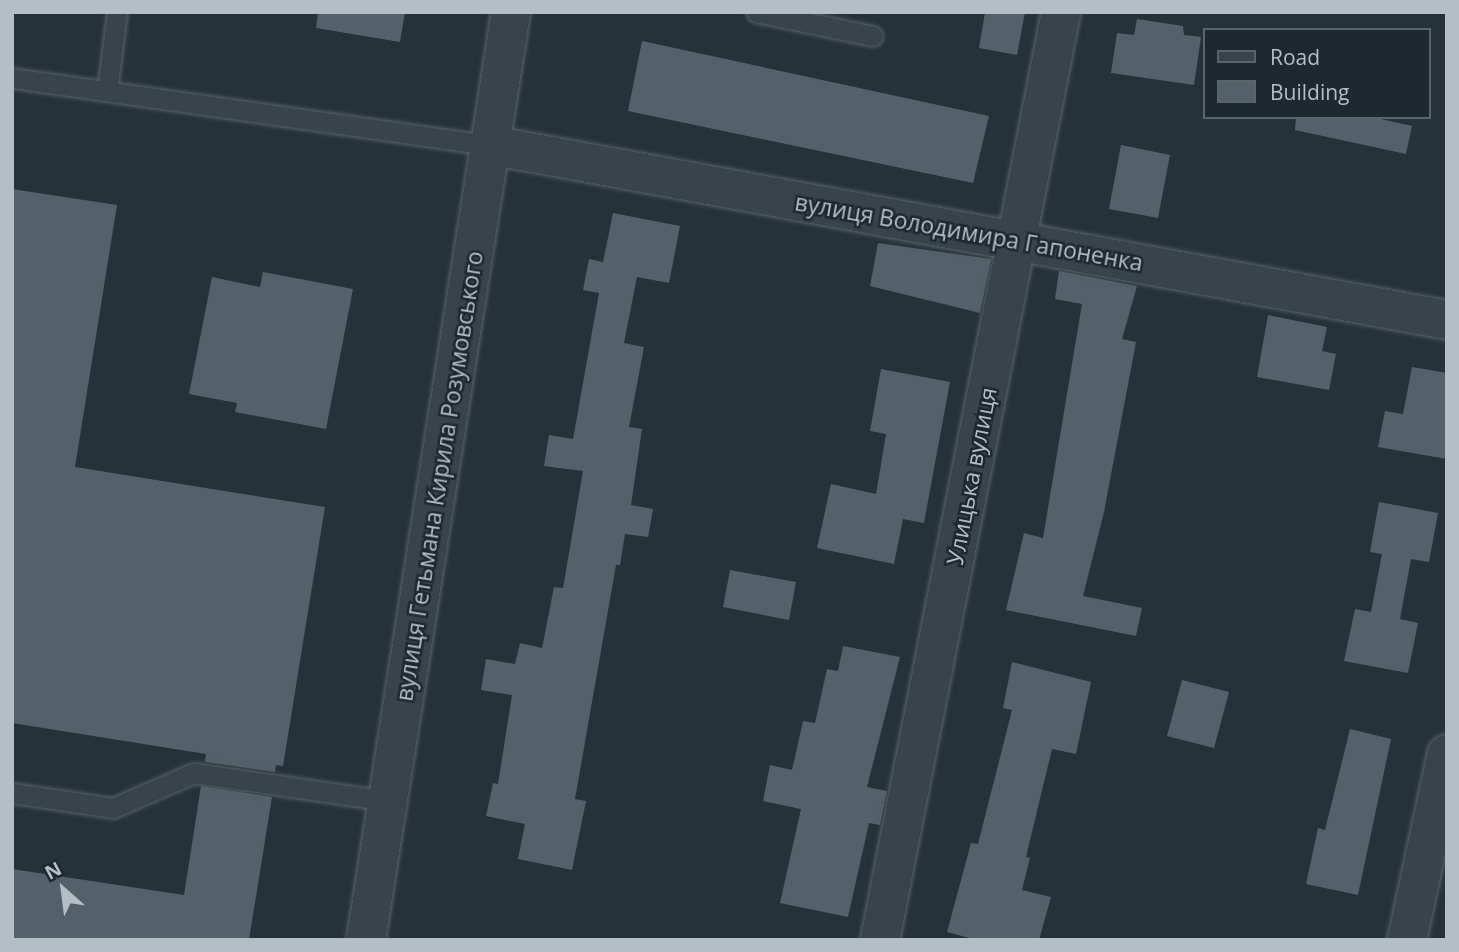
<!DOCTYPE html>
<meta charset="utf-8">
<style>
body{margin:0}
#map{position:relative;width:1459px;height:952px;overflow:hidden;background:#263239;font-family:"Open Sans",sans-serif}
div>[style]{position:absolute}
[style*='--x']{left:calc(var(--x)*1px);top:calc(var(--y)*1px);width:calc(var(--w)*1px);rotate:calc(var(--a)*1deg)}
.building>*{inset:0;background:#54616a}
.roads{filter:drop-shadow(0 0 2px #576168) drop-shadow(0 0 2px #576168)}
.lane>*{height:19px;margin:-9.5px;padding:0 9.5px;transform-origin:9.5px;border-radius:9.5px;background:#39434a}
.street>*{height:38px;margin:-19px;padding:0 19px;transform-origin:19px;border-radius:19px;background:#39434a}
span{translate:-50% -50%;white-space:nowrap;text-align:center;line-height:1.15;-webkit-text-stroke:5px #1e282f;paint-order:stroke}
.street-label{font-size:23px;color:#b5bec5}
.frame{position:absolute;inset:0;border:14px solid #b5bec5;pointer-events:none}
.legend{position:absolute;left:1203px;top:28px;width:228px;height:91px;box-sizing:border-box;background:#1e282f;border:2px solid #5a646b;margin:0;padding:9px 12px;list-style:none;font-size:21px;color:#b5bec5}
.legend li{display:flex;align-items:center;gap:14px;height:35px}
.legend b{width:35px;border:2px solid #5a646b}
.north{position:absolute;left:28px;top:854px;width:70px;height:70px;-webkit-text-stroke:5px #1e282f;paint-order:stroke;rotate:332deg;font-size:19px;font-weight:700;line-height:28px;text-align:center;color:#b5bec5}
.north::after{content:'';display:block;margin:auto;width:24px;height:32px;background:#b5bec5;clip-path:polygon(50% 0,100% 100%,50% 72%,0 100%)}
</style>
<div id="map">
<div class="building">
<i style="clip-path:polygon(318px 12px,405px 12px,400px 42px,316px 28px)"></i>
<i style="clip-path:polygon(985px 12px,1025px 12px,1017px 55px,979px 48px)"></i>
<i style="clip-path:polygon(1137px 19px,1183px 26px,1184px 35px,1201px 37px,1194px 85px,1111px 73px,1117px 33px,1134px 35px)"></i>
<i style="clip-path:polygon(642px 41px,989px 116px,973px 183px,628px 111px)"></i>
<i style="clip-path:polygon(1296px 117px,1372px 117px,1412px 126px,1406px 154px,1295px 130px)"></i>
<i style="clip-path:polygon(1121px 145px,1170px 155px,1158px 218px,1109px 209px)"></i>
<i style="clip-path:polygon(12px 189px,117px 205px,75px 467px,325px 507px,283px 766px,276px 765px,275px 772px,205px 762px,206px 754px,12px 723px)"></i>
<i style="clip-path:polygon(613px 213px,680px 226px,669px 283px,637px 277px,624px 343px,644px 347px,629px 427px,642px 429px,631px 505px,653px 509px,648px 537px,625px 534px,620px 565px,616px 565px,575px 799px,586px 801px,572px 870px,518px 859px,525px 824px,486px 816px,493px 783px,498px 784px,512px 695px,481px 690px,486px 659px,515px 664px,520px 643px,542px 648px,554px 587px,563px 588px,583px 471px,544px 466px,549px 435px,573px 439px,599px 293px,583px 290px,589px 259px,603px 262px)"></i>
<i style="clip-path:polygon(878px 243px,991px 259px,980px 313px,870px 286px)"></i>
<i style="clip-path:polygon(1059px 271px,1137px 286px,1122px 339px,1136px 342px,1104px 512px,1083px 596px,1142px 608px,1136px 636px,1006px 610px,1024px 533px,1043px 538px,1082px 304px,1055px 299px)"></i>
<i style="clip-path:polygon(263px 272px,353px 289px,326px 429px,235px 412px,237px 403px,189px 394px,212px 277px,260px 287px)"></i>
<i style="clip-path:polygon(1268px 315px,1327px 327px,1322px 351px,1336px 354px,1329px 390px,1257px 377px)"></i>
<i style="clip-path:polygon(1412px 367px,1447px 373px,1447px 459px,1378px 447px,1385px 411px,1403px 414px)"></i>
<i style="clip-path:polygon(881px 369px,950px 382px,924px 523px,903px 519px,894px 564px,817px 548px,831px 484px,876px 494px,886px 434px,870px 431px)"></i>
<i style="clip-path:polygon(1379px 502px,1438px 513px,1429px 562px,1411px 559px,1400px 619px,1418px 623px,1408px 673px,1344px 661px,1355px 609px,1371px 612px,1382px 554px,1370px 552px)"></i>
<i style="clip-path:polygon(730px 570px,796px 582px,789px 620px,723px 607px)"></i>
<i style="clip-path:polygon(843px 646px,900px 657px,867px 787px,887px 791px,880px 825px,869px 823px,848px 917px,780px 903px,801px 809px,763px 801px,770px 765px,792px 770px,803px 721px,815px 723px,827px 669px,838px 671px)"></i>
<i style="clip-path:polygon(1012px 662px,1091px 682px,1076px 754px,1052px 749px,1026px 857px,1030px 858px,1022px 890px,1051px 897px,1039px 940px,977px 940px,947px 932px,971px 843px,978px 844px,1012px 710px,1003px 708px)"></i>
<i style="clip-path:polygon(1182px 680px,1229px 692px,1214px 748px,1167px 736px)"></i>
<i style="clip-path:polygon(1350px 729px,1391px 739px,1358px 895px,1306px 884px,1318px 828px,1325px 830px)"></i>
<i style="clip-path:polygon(201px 786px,272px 797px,249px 940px,12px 940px,12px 869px,184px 895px)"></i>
</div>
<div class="roads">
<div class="lane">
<i style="--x:756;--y:12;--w:119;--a:11.6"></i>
<i style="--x:12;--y:78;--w:483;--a:8"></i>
<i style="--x:107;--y:91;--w:80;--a:-82.8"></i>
<i style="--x:12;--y:793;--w:102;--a:8.4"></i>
<i style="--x:113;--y:808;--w:88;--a:-23.4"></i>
<i style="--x:194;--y:773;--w:196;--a:8.2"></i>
</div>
<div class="street">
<i style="--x:490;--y:145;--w:973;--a:10.36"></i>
<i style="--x:366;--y:940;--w:939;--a:-81.12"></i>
<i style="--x:880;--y:940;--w:945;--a:-78.96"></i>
<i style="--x:1407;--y:940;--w:190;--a:-77.9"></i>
</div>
</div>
<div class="street-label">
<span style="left:969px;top:232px;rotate:10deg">вулиця Володимира Гапоненка</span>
<span style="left:439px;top:476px;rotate:-81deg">вулиця Гетьмана Кирила Розумовського</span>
<span style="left:971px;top:476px;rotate:-79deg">Улицька вулиця</span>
</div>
<div class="frame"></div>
<ul class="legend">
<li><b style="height:9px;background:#39434a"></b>Road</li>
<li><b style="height:19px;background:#54616a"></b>Building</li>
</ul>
<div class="north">N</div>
</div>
